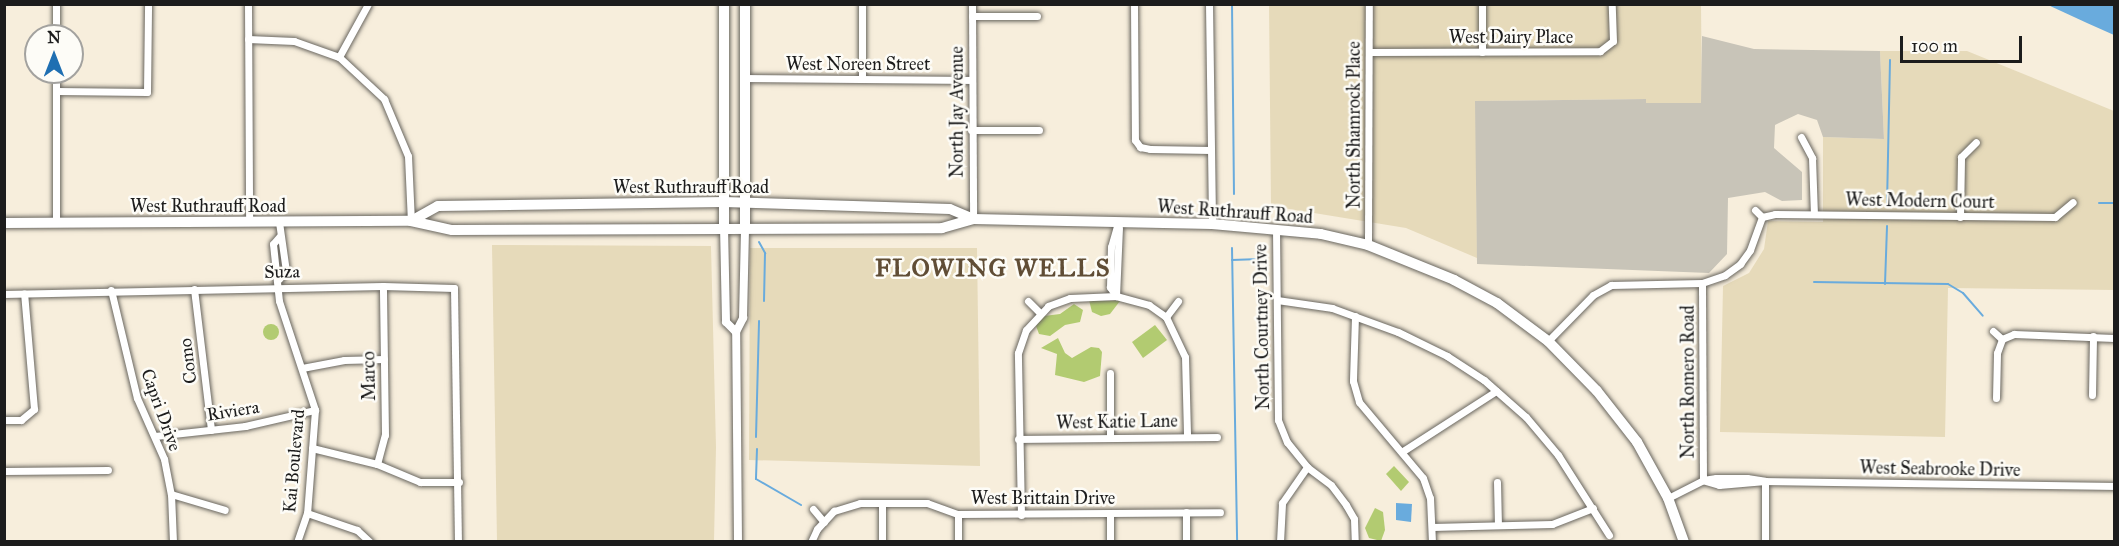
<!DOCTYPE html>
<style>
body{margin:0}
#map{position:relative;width:2119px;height:546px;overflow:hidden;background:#f7eedc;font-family:"IM FELL Great Primer",serif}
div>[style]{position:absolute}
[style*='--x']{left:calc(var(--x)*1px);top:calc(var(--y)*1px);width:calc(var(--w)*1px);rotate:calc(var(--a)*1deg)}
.built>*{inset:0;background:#e6daba}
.industrial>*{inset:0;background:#c8c4b8}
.green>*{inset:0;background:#b2cb71}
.round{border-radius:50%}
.water>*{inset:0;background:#69abdd}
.stream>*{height:2px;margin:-1px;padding:0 1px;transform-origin:1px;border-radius:1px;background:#69abdd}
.roads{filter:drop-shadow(0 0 2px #69665f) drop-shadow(0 0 2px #69665f)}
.minor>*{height:7px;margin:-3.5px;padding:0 3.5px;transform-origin:3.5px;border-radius:3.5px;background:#fff}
.tertiary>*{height:8px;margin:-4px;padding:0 4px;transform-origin:4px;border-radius:4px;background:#fff}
.primary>*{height:10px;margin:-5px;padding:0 5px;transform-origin:5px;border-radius:5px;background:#fff}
span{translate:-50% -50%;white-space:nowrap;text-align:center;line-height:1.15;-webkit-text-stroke:5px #fdfcf7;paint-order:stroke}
.street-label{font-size:18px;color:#1c1c1c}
.district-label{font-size:24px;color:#604d35;font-weight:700;letter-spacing:1.5px}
.frame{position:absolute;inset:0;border:6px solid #1c1c1c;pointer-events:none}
.north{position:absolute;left:24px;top:24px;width:60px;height:60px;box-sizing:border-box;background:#fdfcf7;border:2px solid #a3a29f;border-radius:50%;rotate:0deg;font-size:16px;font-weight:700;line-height:24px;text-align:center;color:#1c1c1c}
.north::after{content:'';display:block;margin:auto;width:21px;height:27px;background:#1f6fb2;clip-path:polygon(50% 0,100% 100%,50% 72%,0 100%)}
.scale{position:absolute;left:1900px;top:36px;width:122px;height:27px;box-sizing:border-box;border:3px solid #1c1c1c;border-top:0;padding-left:8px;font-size:18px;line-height:21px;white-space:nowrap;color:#1c1c1c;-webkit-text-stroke:4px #fdfcf7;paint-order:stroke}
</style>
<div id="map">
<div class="built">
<i style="clip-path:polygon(1269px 5px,1701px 5px,1702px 103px,1646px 103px,1646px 99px,1476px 101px,1477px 258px,1406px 228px,1271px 206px)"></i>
<i style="clip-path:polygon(1880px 51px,1967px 51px,2114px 111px,2114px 290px,1948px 288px,1945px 437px,1720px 432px,1723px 286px,1749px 273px,1764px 249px,1768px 221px,1823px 222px,1823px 137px,1884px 139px)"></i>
<i style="clip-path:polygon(492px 245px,711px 246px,716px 447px,714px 541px,497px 541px)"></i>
<i style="clip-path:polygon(750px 248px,977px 248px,980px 466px,749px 460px)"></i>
</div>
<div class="industrial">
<i style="clip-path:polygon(1702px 36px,1754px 49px,1880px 51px,1884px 139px,1823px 137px,1817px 120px,1798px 114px,1775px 125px,1774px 148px,1802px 172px,1802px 200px,1782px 201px,1765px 192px,1728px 198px,1727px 254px,1709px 273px,1477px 264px,1475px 101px,1646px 99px,1646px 103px,1701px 103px)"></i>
</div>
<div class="green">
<i style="clip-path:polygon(1089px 300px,1120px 301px,1110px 314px,1101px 316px,1092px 312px)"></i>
<i style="clip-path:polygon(1074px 304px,1083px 310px,1080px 322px,1065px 325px,1050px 336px,1039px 334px,1036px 326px,1044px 316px,1060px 314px)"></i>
<i class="round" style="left:263px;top:324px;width:16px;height:16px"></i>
<i style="clip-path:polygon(1155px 325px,1167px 340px,1143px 358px,1132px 342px)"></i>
<i style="clip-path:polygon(1058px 338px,1065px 353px,1072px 358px,1091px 347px,1099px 348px,1102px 352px,1100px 376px,1084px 382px,1055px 375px,1057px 354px,1041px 348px)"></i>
<i style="clip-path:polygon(1394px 466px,1409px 482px,1401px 491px,1386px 474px)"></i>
<i style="clip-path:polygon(1375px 508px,1383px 512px,1385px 530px,1381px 541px,1369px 538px,1365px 528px)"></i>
</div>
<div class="water">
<i style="clip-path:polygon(2048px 5px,2114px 5px,2114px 35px,2087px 23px)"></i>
<i style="clip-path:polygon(1396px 503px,1412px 504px,1411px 522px,1396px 520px)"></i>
</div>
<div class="stream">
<i style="--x:1232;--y:4;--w:190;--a:89.4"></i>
<i style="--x:2099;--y:203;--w:15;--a:0"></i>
<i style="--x:1887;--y:204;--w:144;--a:-88.8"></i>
<i style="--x:759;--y:242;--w:13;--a:61"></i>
<i style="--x:765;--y:253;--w:48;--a:91.2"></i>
<i style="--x:1232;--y:248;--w:294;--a:89"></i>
<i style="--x:1232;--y:260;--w:35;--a:-2"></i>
<i style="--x:1814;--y:282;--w:134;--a:0.9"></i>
<i style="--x:1948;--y:284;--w:17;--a:31"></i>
<i style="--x:1963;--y:293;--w:30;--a:49"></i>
<i style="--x:1885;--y:284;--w:58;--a:-88"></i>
<i style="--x:756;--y:437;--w:116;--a:-88.5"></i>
<i style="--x:757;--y:449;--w:30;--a:92"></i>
<i style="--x:756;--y:479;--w:52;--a:30"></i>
</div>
<div class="roads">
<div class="minor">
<i style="--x:56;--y:4;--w:32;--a:90"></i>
<i style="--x:248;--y:4;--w:218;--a:89.7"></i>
<i style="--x:972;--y:4;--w:215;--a:89.7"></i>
<i style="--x:1134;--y:4;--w:136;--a:89.6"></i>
<i style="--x:1135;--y:140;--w:9;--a:54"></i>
<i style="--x:1140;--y:147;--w:10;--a:11"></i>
<i style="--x:1150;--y:149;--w:61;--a:0.9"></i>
<i style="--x:1209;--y:4;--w:220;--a:89.2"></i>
<i style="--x:1482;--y:4;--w:48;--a:90"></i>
<i style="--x:972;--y:16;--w:65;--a:0"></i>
<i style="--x:248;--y:39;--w:46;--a:2.5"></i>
<i style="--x:294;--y:41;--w:48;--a:19.6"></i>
<i style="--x:339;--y:57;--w:62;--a:43"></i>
<i style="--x:384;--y:99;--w:62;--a:67.2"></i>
<i style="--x:408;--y:156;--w:65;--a:87.4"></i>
<i style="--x:1369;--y:52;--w:231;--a:-0.2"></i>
<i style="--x:1600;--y:51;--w:16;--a:-38"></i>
<i style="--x:1613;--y:41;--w:37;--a:-92"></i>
<i style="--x:339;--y:57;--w:60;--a:-61.3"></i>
<i style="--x:56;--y:72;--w:151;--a:90"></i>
<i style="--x:746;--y:78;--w:225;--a:0.5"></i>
<i style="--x:862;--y:79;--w:75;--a:-90"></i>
<i style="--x:56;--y:91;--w:91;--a:0.6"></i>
<i style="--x:147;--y:92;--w:88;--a:-89.3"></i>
<i style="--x:971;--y:130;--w:68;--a:0"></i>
<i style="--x:1801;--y:137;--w:24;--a:62"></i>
<i style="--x:1812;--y:158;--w:56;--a:88"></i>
<i style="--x:1755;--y:210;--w:10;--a:45"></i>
<i style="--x:1762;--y:217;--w:13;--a:-13"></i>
<i style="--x:1775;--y:214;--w:280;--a:0.6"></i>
<i style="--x:2055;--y:217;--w:23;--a:-40"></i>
<i style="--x:1960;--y:217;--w:60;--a:-89"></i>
<i style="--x:1961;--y:157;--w:21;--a:-45"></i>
<i style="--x:279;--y:222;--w:49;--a:81.9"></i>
<i style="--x:286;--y:271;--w:11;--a:131"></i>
<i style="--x:1276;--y:229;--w:191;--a:89.4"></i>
<i style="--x:1278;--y:420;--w:24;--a:68"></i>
<i style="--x:1287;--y:442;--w:32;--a:51"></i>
<i style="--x:1307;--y:467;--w:30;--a:37"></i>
<i style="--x:1331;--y:485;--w:25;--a:53"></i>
<i style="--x:1346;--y:505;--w:16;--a:60"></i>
<i style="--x:1354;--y:519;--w:23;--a:88"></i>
<i style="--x:279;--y:237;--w:9;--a:131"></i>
<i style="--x:273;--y:244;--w:57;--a:84"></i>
<i style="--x:279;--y:301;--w:115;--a:71.7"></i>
<i style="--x:315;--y:410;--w:103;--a:94.4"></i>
<i style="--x:307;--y:513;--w:31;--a:109"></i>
<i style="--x:1368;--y:245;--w:241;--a:-89.8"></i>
<i style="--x:194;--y:289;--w:142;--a:83.1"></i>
<i style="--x:111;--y:290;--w:111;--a:76.5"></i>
<i style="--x:137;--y:398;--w:67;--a:66.1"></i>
<i style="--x:164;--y:459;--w:36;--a:79"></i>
<i style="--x:171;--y:494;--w:48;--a:87.6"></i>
<i style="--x:4;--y:294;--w:379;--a:-1.2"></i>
<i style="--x:383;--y:286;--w:71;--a:1.6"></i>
<i style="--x:454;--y:288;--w:254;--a:89.1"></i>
<i style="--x:1116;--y:296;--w:11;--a:-124"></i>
<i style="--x:1110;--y:287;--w:40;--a:-88.6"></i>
<i style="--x:1111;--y:247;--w:26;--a:-74"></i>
<i style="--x:1116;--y:296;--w:68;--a:-87.5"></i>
<i style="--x:1277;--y:300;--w:56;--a:8.3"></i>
<i style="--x:1332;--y:308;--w:70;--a:20"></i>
<i style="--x:1398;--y:332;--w:55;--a:26.1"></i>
<i style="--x:1447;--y:356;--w:44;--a:33"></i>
<i style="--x:1484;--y:380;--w:56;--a:41.4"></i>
<i style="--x:1526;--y:417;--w:50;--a:49.9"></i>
<i style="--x:1558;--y:455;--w:95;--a:57.5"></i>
<i style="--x:1028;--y:301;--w:17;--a:45"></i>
<i style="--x:1355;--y:316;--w:65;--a:91.8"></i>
<i style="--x:1353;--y:381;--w:22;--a:74"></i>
<i style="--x:1359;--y:402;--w:99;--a:49.9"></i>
<i style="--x:1423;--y:478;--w:21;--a:71"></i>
<i style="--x:1430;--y:498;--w:44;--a:87.4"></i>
<i style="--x:1166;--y:317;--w:20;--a:-53"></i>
<i style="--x:1993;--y:331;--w:12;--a:42"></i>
<i style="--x:2002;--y:339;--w:13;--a:-23"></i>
<i style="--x:2014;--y:334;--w:100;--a:2.3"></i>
<i style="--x:1548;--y:341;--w:64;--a:-45.6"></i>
<i style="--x:1593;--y:295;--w:21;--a:-29"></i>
<i style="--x:1611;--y:285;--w:91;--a:-1.3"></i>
<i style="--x:1702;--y:283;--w:24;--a:-19"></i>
<i style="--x:1725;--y:275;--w:19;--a:-36"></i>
<i style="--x:1740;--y:264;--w:17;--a:-54"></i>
<i style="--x:1750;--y:250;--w:35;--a:-70"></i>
<i style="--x:302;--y:368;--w:43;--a:-10.8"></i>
<i style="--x:344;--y:360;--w:40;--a:-1.4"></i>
<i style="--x:1110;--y:373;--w:64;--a:90"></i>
<i style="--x:2092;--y:395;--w:59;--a:-89"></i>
<i style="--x:1996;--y:398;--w:45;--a:-88.7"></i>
<i style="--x:1997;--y:353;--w:15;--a:-70"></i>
<i style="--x:4;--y:420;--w:17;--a:0"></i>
<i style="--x:21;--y:420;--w:17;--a:-40"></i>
<i style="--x:34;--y:409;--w:116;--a:-94.9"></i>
<i style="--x:155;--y:436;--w:91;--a:-6.3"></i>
<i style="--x:245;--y:426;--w:72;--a:-12.9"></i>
<i style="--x:1018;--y:439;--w:199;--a:-0.6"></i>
<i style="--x:312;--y:448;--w:67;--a:13.8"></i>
<i style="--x:377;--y:464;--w:47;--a:22.7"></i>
<i style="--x:420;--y:482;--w:39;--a:0"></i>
<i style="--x:1403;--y:451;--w:111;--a:-32.8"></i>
<i style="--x:377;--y:464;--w:30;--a:-75"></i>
<i style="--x:385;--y:435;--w:149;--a:-90.8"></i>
<i style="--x:4;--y:471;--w:104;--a:-0.6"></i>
<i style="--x:1716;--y:478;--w:31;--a:0"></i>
<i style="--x:1747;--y:478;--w:18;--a:9"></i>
<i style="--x:1765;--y:481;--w:46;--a:175"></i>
<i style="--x:1719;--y:485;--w:17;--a:-163"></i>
<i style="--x:1703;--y:480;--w:13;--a:-9"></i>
<i style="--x:1497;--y:482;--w:43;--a:88.7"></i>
<i style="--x:171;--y:494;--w:56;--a:16.5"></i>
<i style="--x:1668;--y:498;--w:39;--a:-27"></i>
<i style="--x:1703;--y:480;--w:197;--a:-90.3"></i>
<i style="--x:882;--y:503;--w:39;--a:90"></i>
<i style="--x:813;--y:509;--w:17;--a:50"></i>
<i style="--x:1186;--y:512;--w:30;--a:90"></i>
<i style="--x:307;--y:513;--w:53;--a:18.8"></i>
<i style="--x:357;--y:530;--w:18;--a:43"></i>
<i style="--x:1110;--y:513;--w:29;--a:90"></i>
<i style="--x:1021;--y:515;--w:162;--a:-91.1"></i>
<i style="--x:1018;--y:353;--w:24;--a:-71"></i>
<i style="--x:1026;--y:330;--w:33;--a:-47"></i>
<i style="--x:1048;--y:306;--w:23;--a:-20"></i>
<i style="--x:1070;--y:298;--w:46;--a:-2.5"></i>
<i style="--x:1116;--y:296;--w:34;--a:15"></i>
<i style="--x:1149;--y:305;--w:21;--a:35"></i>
<i style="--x:1166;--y:317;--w:44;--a:64.6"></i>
<i style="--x:1185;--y:357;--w:79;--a:88.5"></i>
<i style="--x:1432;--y:527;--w:120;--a:-1.4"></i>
<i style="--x:1552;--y:524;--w:44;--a:-21.3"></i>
<i style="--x:811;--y:542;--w:14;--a:-65"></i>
<i style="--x:817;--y:529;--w:25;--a:-47"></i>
<i style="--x:834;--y:511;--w:27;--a:-17"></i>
<i style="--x:860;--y:503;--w:67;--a:0"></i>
<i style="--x:927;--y:503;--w:33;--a:20"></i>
<i style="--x:958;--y:514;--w:262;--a:-0.4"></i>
<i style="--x:958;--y:542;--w:28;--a:-90"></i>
<i style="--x:1280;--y:542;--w:39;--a:-87"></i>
<i style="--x:1282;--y:503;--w:44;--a:-55.2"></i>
<i style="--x:1765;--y:542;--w:61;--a:-90"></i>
<i style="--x:1765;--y:481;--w:349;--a:0.8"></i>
</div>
<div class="tertiary">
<i style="--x:724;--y:226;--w:96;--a:88.8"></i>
<i style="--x:726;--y:322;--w:14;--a:45"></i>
<i style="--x:738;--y:542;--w:210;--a:-90.5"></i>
<i style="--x:736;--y:332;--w:16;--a:-63"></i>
<i style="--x:743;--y:318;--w:91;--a:-88.7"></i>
</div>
<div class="primary">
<i style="--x:411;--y:221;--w:31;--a:-29"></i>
<i style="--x:438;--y:206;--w:286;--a:-0.8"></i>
<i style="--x:724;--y:202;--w:226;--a:1.8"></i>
<i style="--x:950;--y:209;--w:25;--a:23"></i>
<i style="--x:4;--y:223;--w:407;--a:-0.3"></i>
<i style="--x:411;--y:221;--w:42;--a:12.4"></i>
<i style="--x:452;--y:230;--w:490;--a:-0.2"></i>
<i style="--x:942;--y:228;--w:32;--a:-16"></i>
<i style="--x:973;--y:219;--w:239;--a:1.2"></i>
<i style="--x:1212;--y:224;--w:109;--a:5.2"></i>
<i style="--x:1321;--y:234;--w:48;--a:13.2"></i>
<i style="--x:1368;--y:245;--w:93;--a:22.1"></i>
<i style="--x:1454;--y:280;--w:49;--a:28.1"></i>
<i style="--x:1497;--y:303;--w:64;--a:36.7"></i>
<i style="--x:1548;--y:341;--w:70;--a:45.6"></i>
<i style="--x:1597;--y:391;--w:65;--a:51.9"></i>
<i style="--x:1637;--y:442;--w:64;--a:61"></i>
<i style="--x:1668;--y:498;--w:47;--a:70"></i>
<i style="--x:724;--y:226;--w:222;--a:-90"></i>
<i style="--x:745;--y:227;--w:223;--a:-90"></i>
</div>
</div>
<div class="street-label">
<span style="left:1511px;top:37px">West Dairy Place</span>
<span style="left:858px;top:64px">West Noreen Street</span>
<span style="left:957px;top:112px;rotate:-90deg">North Jay Avenue</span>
<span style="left:1354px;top:125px;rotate:-90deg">North Shamrock Place</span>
<span style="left:691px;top:187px">West Ruthrauff Road</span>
<span style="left:1920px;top:201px;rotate:1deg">West Modern Court</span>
<span style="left:208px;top:206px">West Ruthrauff Road</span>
<span style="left:1235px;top:212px;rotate:4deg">West Ruthrauff Road</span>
<span style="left:282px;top:272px;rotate:-1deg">Suza</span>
<span style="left:1262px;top:327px;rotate:-91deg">North Courtney Drive</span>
<span style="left:188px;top:361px;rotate:-97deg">Como</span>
<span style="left:369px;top:376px;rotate:-91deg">Marco</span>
<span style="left:1688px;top:382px;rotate:-90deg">North Romero Road</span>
<span style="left:161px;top:410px;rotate:70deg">Capri Drive</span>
<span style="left:233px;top:411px;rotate:-9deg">Riviera</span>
<span style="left:1117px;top:422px;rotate:-1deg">West Katie Lane</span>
<span style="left:294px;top:461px;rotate:-85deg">Kai Boulevard</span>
<span style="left:1940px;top:469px;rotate:1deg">West Seabrooke Drive</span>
<span style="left:1043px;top:498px">West Brittain Drive</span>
</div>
<div class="district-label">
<span style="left:993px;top:269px">FLOWING WELLS</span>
</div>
<div class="frame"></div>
<div class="north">N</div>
<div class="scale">100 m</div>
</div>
